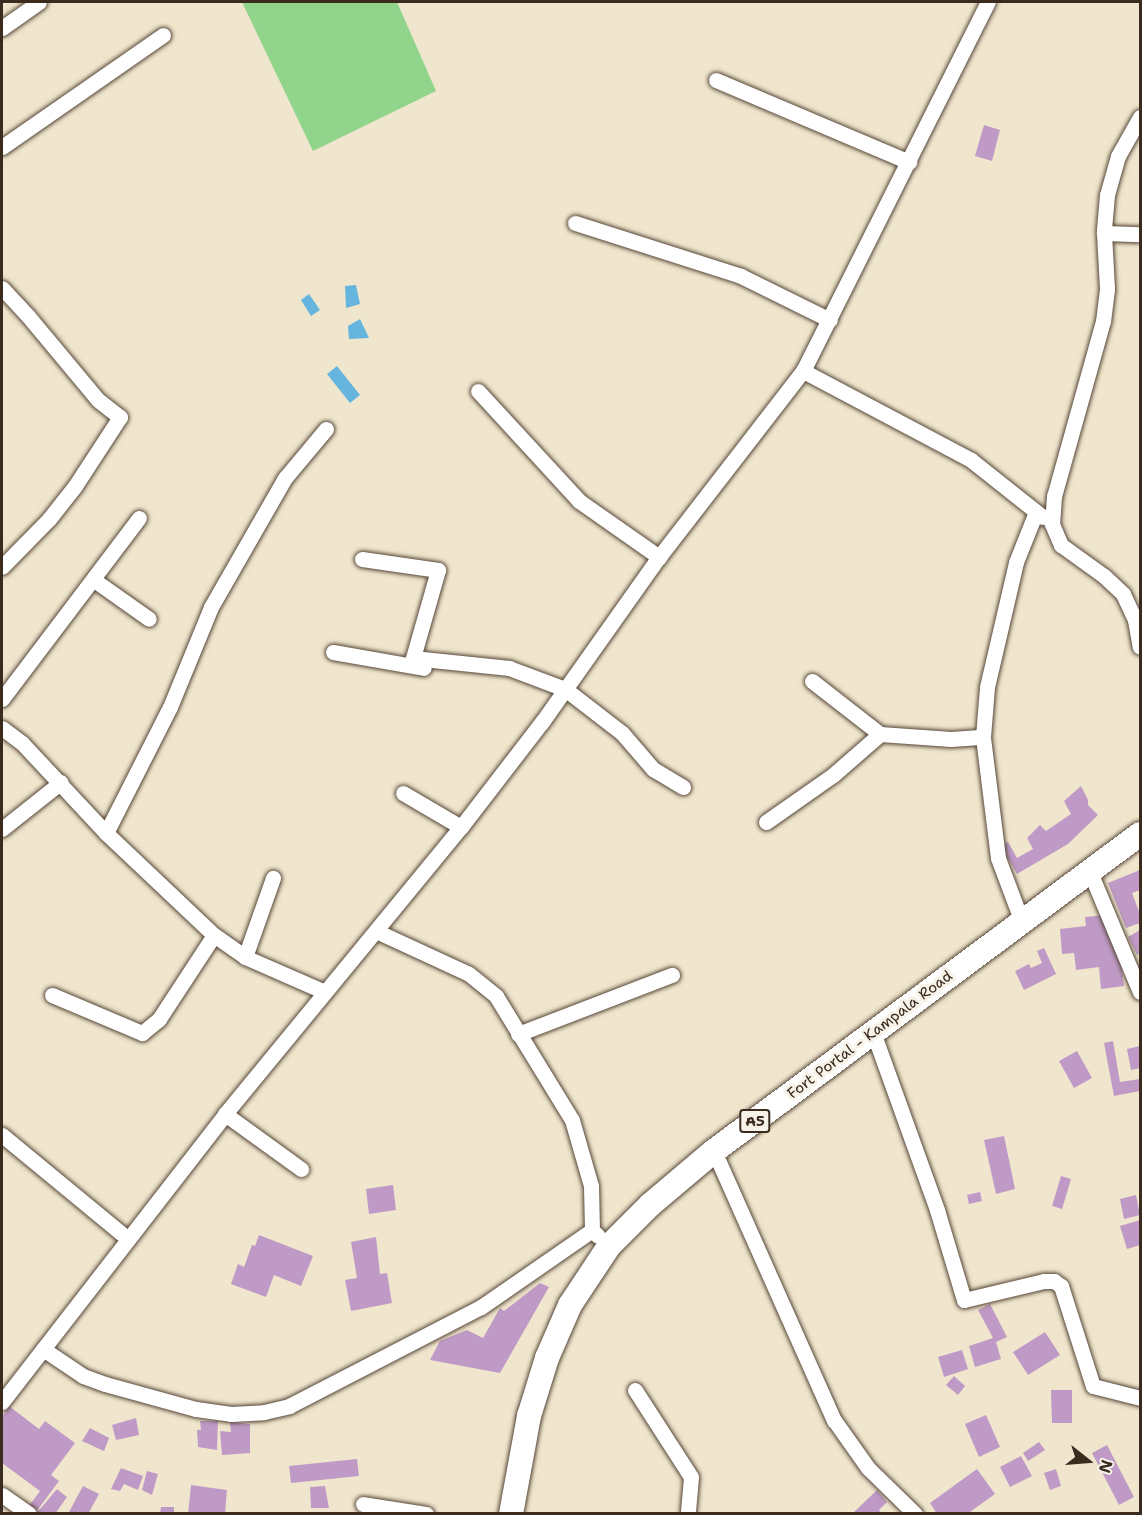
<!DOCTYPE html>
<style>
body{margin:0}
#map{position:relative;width:1142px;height:1515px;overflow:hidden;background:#f0e6cd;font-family:"Shantell Sans",sans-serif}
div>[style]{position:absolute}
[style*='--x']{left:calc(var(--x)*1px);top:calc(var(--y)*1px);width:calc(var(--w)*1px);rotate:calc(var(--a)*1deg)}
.green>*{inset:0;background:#91d48c}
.water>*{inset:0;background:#65b5df}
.building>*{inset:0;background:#bf9ac6}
.roads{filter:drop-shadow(0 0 2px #564638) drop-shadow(0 0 2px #564638)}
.street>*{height:15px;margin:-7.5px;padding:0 7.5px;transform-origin:7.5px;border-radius:7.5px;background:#fff}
.primary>*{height:24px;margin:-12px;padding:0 12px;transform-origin:12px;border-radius:12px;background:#fff}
span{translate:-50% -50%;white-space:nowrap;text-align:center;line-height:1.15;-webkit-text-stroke:6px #f7f3e8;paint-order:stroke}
.shield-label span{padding:2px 4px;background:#f7f3e8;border:2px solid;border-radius:4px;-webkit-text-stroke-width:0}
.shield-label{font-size:14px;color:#3b2a1e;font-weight:700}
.street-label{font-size:15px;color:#3b2a1e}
.frame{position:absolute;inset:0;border:3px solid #3b2a1e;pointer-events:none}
.north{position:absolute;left:1058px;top:1431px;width:60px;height:60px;-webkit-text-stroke:4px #f7f3e8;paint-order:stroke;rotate:107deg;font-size:16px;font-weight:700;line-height:24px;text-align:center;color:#3b2a1e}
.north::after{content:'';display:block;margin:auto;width:21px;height:27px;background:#3b2a1e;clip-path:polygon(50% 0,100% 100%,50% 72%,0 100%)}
</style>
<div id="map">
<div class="green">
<i style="clip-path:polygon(242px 2px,397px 2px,436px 91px,313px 151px)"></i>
</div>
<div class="water">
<i style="clip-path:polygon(356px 285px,360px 304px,346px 308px,345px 286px)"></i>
<i style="clip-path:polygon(309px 294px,320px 310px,311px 316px,301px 300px)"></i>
<i style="clip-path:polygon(360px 319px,369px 338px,349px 339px,348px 326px)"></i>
<i style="clip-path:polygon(337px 366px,360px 395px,350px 403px,327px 374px)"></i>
</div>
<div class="building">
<i style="clip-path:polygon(984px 125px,1000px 130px,992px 161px,975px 156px)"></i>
<i style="clip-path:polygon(1081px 786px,1088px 800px,1088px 805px,1098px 815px,1068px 844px,1017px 874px,1001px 846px,1008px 842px,1017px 858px,1033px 849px,1027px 838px,1040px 825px,1046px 831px,1071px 814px,1064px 801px)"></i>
<i style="clip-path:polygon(1140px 870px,1140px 890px,1132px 893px,1140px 914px,1140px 923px,1126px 928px,1108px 883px)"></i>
<i style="clip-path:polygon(1107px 915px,1118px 937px,1124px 986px,1101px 989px,1099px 967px,1076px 970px,1074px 953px,1062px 954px,1060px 929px,1086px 926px,1085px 917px)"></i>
<i style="clip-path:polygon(1140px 930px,1140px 953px,1137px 955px,1128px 937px)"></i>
<i style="clip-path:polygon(1044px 948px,1056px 974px,1024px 990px,1015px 971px,1029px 964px,1031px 968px,1042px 963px,1037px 951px)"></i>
<i style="clip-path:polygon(1113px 1041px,1120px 1082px,1140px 1079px,1140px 1091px,1114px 1096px,1104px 1043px)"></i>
<i style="clip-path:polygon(1140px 1046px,1140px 1068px,1131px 1070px,1127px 1049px)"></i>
<i style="clip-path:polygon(1077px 1051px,1092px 1078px,1074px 1088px,1059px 1061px)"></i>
<i style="clip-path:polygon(1004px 1136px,1015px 1189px,996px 1194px,984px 1140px)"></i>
<i style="clip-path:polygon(1061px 1176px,1071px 1179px,1062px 1209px,1052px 1206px)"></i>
<i style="clip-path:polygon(393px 1185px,396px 1210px,369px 1214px,366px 1189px)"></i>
<i style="clip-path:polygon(980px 1192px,982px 1201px,969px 1204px,967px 1195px)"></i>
<i style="clip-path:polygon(1136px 1195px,1140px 1215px,1124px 1219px,1120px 1199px)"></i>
<i style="clip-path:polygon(1140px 1220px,1140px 1245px,1127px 1249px,1120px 1226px)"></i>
<i style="clip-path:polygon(259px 1235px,313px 1256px,301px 1286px,274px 1275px,266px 1297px,231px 1284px,238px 1264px,244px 1267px,252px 1245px,255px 1246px)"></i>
<i style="clip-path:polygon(376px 1237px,380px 1274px,387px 1273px,392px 1303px,351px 1311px,345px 1280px,357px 1278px,351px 1242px)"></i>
<i style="clip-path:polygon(540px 1283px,549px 1287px,500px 1373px,430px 1360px,440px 1341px,467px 1330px,483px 1338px,500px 1308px,504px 1311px)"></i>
<i style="clip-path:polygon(990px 1304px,1007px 1337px,996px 1342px,1001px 1359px,975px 1367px,969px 1346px,993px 1338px,978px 1310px)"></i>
<i style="clip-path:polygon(1045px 1332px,1060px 1355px,1028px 1375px,1013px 1352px)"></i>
<i style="clip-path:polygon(962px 1350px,968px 1369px,944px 1377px,938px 1357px)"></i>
<i style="clip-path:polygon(954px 1376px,965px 1386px,958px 1395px,946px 1385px)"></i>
<i style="clip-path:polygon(1051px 1390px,1072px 1390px,1072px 1423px,1052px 1423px)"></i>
<i style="clip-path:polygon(9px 1406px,39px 1429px,45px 1421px,75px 1443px,51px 1475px,59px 1481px,36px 1512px,29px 1506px,40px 1491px,2px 1463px,2px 1417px)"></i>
<i style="clip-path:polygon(986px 1415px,1000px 1447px,979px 1457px,965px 1424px)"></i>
<i style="clip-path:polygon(136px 1418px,139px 1435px,116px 1440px,112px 1425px)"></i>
<i style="clip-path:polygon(200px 1421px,218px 1421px,217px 1450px,198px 1447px,197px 1430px,201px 1430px)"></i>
<i style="clip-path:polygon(230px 1422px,250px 1424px,250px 1453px,222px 1455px,220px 1431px,231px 1432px)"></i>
<i style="clip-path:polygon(90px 1428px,109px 1438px,104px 1451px,82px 1441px)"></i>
<i style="clip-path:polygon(1039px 1442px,1045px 1450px,1028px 1461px,1023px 1453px)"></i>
<i style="clip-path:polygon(1107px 1445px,1134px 1497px,1119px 1505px,1092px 1453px)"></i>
<i style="clip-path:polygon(1021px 1456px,1032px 1476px,1010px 1487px,1000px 1467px)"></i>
<i style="clip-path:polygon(357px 1459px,359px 1476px,291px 1483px,289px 1466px)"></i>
<i style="clip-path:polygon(121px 1468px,143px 1476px,138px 1490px,124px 1484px,120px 1491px,111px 1489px)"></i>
<i style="clip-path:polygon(977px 1469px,995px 1494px,967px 1514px,937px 1514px,930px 1503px)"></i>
<i style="clip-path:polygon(1056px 1469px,1061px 1486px,1050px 1490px,1044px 1473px)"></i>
<i style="clip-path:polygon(147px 1471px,158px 1474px,152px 1495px,142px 1490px)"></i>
<i style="clip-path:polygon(191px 1485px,227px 1490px,225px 1514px,188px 1514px)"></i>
<i style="clip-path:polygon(83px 1486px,99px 1494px,88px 1514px,69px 1512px)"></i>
<i style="clip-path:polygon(325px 1486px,329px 1508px,311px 1508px,310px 1487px)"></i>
<i style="clip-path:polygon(57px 1489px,67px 1497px,55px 1514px,36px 1514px)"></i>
<i style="clip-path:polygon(877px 1490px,887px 1502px,879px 1510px,882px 1514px,852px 1514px)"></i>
<i style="clip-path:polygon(161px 1507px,174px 1507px,174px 1514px,160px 1514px)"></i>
</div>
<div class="roads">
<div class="street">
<i style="--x:2;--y:28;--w:45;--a:-35.1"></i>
<i style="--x:716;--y:80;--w:210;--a:23"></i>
<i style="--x:1140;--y:117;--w:45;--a:119.4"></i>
<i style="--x:1118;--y:156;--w:41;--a:105.8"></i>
<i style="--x:1107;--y:195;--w:38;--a:95"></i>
<i style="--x:1104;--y:233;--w:56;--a:86.9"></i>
<i style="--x:1107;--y:289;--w:32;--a:97"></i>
<i style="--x:1103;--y:321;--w:182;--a:105.6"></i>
<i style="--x:1054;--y:496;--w:28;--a:94"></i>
<i style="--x:1052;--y:524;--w:23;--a:67"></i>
<i style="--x:1061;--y:545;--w:53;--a:35.8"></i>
<i style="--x:1104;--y:576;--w:26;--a:43"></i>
<i style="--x:1123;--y:594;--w:29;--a:65"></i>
<i style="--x:1135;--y:620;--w:27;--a:80"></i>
<i style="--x:2;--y:147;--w:196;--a:-34.8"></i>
<i style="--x:575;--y:223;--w:174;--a:17.7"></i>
<i style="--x:741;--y:276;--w:99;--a:26.3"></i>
<i style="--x:1104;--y:233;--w:36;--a:2"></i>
<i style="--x:2;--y:288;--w:38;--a:47"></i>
<i style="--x:28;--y:316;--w:109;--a:50.2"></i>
<i style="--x:98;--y:400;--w:28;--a:38"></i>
<i style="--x:120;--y:417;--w:82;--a:123.1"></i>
<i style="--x:75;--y:486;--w:42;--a:128.2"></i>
<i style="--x:49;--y:519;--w:67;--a:134.4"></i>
<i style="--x:803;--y:371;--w:190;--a:27.9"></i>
<i style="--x:971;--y:460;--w:92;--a:38.4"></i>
<i style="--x:478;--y:391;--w:149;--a:47.4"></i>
<i style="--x:579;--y:501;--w:98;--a:35"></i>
<i style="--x:362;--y:559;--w:77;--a:8.2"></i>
<i style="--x:438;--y:570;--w:91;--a:105.9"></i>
<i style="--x:413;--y:658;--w:97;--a:5.9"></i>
<i style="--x:509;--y:668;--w:60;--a:20.6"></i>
<i style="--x:565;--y:689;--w:72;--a:37.7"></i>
<i style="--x:622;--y:733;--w:48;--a:49.3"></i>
<i style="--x:653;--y:769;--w:35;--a:31"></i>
<i style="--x:94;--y:580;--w:67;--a:35.3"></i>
<i style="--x:333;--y:652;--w:92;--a:10"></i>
<i style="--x:812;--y:681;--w:86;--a:37.9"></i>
<i style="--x:880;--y:734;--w:71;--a:4"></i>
<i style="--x:951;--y:739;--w:32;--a:-4"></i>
<i style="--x:2;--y:699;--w:227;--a:-52.9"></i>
<i style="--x:2;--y:728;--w:25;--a:37"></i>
<i style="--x:22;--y:743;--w:123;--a:47"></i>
<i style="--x:106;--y:833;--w:149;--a:43.4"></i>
<i style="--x:214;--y:935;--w:38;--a:35"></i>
<i style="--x:245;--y:957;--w:87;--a:23.6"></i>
<i style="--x:403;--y:793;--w:67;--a:30.4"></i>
<i style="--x:766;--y:822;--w:82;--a:-35"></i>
<i style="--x:833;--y:775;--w:62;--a:-41.1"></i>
<i style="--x:2;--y:829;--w:75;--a:-38.5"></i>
<i style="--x:106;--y:833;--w:141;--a:-63.1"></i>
<i style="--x:170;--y:707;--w:108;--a:-67.7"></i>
<i style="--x:211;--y:607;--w:149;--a:-60.2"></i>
<i style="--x:285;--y:478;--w:64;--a:-50.1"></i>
<i style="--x:1090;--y:872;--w:130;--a:67.4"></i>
<i style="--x:1022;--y:922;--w:68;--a:-110.6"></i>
<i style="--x:998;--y:858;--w:122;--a:-97.1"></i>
<i style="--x:983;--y:737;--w:50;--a:-85.4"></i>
<i style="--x:987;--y:687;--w:128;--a:-76.9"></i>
<i style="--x:1016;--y:562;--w:54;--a:-68.2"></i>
<i style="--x:376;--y:931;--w:102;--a:24.8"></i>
<i style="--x:469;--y:974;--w:35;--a:39"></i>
<i style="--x:496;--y:996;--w:145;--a:58.5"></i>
<i style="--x:572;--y:1120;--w:69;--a:73.9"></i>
<i style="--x:591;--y:1186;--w:44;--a:88.7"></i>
<i style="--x:592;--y:1230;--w:8;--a:45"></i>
<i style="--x:245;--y:957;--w:84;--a:-70.5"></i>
<i style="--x:52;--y:995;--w:98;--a:22.9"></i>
<i style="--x:142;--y:1033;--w:22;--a:-39"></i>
<i style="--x:159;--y:1019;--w:100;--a:-56.8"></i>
<i style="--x:873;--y:1032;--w:189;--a:70.2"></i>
<i style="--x:937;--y:1210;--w:94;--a:73.3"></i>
<i style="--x:964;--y:1300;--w:82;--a:-13.4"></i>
<i style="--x:1044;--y:1281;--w:10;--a:0"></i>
<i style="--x:1054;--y:1281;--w:9;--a:36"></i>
<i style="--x:1061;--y:1286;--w:105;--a:72.3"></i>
<i style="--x:1093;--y:1386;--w:49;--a:14.3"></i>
<i style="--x:518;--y:1034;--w:165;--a:-21"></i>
<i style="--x:225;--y:1114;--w:94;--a:35.9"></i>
<i style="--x:2;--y:1135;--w:163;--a:39.5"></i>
<i style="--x:714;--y:1151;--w:295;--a:66"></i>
<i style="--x:834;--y:1420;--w:59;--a:54.7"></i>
<i style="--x:868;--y:1468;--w:66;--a:44.4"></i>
<i style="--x:43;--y:1349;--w:48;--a:34"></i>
<i style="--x:83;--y:1376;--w:23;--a:20"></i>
<i style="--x:105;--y:1384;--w:94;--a:15.4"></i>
<i style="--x:196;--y:1409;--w:35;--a:8"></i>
<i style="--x:231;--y:1414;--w:33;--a:-3"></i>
<i style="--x:264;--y:1412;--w:26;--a:-13"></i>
<i style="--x:289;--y:1406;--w:216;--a:-27.3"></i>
<i style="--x:481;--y:1307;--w:135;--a:-34.7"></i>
<i style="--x:635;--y:1390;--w:103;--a:57.2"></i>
<i style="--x:691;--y:1477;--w:37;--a:95"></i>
<i style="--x:2;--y:1402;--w:364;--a:-52.2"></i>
<i style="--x:225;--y:1114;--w:372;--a:-50.6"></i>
<i style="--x:461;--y:827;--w:133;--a:-52.4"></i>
<i style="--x:542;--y:722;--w:202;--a:-54.7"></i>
<i style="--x:659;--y:557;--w:235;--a:-52.3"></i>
<i style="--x:803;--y:371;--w:413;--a:-63.4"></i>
<i style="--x:2;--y:1495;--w:33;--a:35"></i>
<i style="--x:363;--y:1504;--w:64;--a:9"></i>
</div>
<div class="primary">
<i style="--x:511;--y:1514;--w:100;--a:-79.6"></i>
<i style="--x:529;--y:1416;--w:61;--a:-72.8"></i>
<i style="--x:547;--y:1358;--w:58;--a:-66.5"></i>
<i style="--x:570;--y:1305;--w:71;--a:-56.5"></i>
<i style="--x:609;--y:1246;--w:58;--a:-45"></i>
<i style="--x:650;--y:1205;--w:84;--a:-40.2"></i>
<i style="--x:714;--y:1151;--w:531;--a:-36.65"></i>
</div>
</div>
<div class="shield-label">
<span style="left:755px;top:1121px">A5</span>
</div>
<div class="street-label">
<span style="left:870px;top:1035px;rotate:-37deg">Fort Portal - Kampala Road</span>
</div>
<div class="frame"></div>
<div class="north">N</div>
</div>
